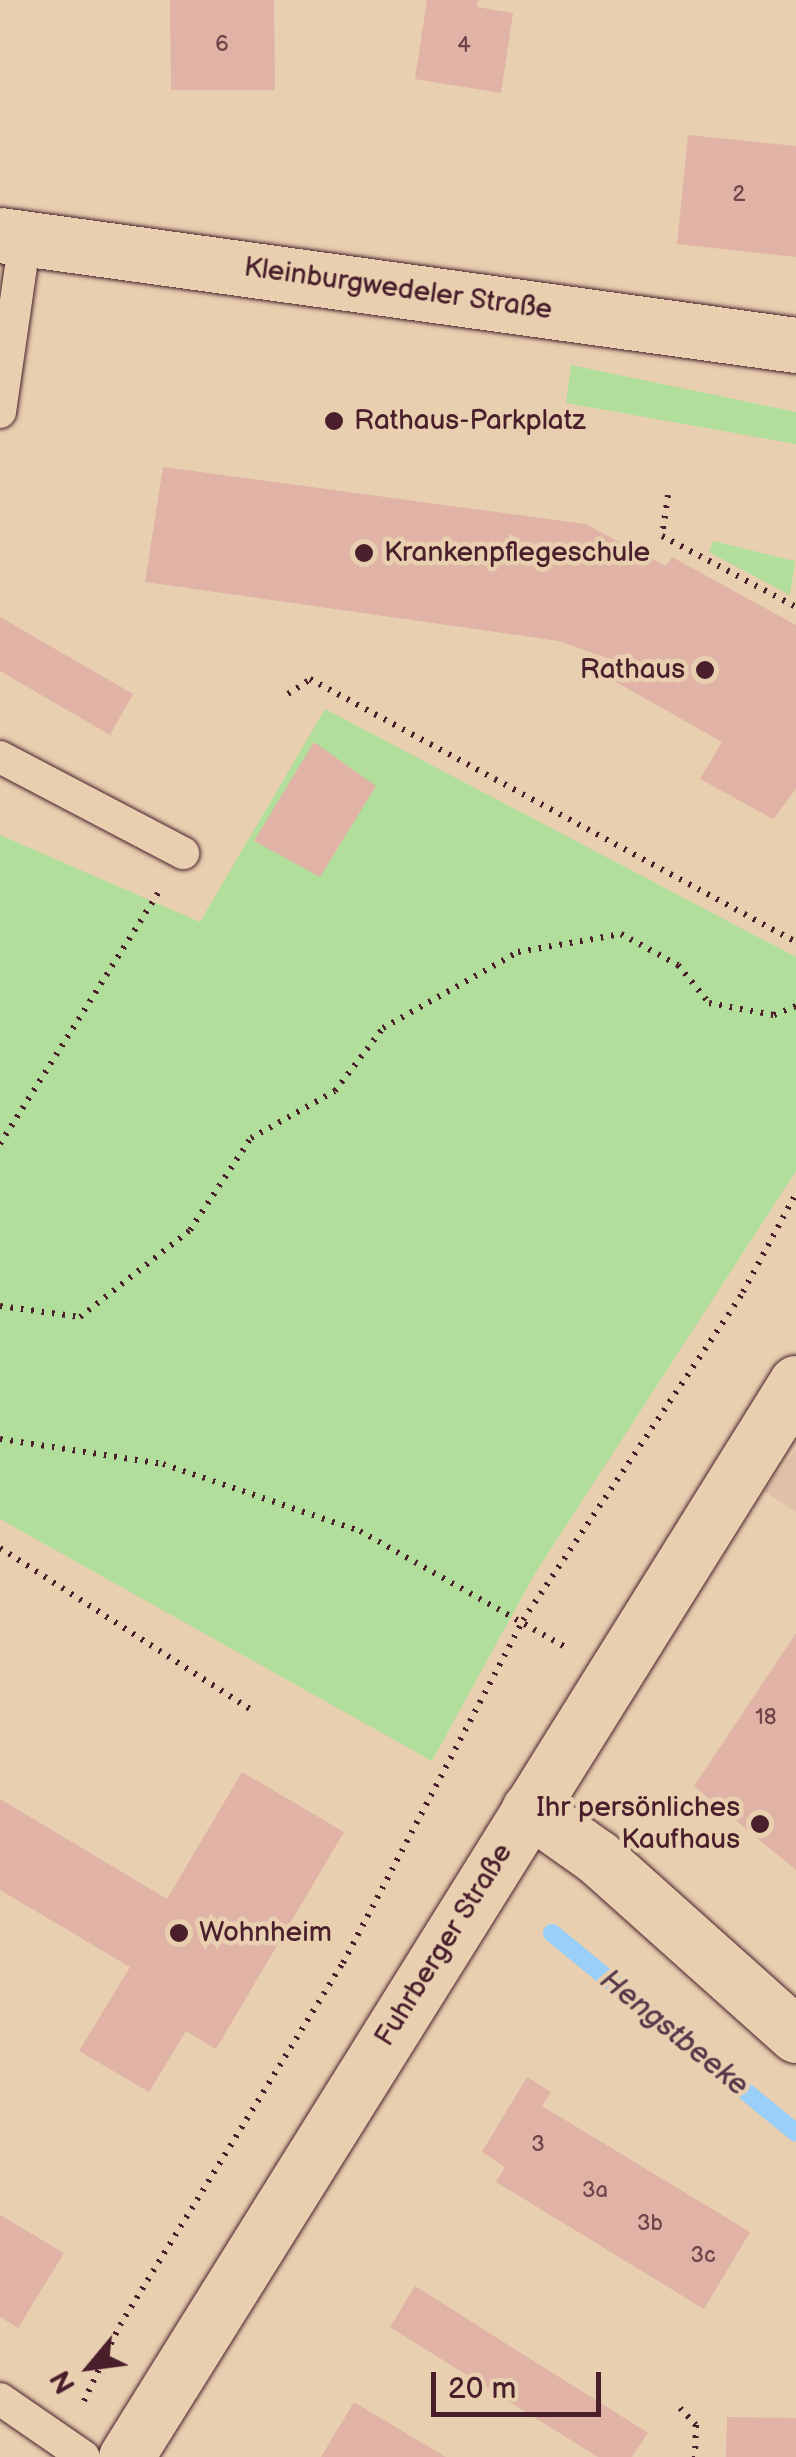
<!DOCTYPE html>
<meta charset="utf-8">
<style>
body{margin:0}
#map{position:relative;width:796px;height:2457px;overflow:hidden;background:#e8cfb0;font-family:"Balsamiq Sans",sans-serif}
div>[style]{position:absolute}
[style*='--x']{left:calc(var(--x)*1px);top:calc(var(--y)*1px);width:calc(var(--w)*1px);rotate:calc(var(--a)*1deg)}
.built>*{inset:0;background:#e0c0a8}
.green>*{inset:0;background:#b2de9c}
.stream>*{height:18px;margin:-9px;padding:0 9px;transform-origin:9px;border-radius:9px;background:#99cff8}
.building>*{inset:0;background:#e0b3a6}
.path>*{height:6px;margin-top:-3px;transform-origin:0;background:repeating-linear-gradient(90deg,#4a1f2b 0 2.5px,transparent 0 10.5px)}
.roads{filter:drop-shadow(0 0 2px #4a1f2b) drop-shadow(0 0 2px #4a1f2b)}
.service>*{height:32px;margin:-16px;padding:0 16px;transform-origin:16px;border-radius:16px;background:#e8cfb0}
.minor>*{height:55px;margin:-27.5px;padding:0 27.5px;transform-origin:27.5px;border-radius:27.5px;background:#e8cfb0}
.tertiary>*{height:55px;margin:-27.5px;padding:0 27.5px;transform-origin:27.5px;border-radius:27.5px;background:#e8cfb0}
.secondary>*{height:55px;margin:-27.5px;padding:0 27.5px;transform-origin:27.5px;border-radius:27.5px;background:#e8cfb0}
.dots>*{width:28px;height:28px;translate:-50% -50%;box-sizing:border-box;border:5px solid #e8cfb0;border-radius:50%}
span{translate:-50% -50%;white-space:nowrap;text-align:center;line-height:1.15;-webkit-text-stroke:9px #e8cfb0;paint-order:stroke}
.number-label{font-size:22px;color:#70444a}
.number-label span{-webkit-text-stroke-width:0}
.street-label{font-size:28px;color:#4a1f2b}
.poi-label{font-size:28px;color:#4a1f2b}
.left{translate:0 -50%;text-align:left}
.right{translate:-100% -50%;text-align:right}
.water-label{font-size:30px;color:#56394a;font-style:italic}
.north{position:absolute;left:40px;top:2317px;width:100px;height:100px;-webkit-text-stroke:8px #e8cfb0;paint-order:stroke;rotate:241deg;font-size:28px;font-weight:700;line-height:40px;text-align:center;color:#4a1f2b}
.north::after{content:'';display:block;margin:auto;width:35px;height:45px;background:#4a1f2b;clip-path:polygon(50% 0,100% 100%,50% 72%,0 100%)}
.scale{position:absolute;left:431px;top:2372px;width:170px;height:45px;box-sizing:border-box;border:5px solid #4a1f2b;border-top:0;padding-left:12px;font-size:30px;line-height:35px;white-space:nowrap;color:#4a1f2b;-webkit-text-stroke:8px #e8cfb0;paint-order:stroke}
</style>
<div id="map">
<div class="built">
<i style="clip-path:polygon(796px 1450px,796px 1512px,764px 1491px)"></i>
</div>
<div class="green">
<i style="clip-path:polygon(571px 365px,796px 412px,796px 444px,566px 403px)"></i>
<i style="clip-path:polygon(713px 541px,795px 561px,790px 595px,709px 552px)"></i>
<i style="clip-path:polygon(325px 709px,796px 957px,796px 1171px,534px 1575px,432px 1761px,0 1519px,0 835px,200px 922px)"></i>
</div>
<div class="stream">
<i style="--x:552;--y:1933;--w:315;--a:39.3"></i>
</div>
<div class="building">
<i style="clip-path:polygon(170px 0,274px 0,275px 90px,171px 90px)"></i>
<i style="clip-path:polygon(427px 0,478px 0,477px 7px,513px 13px,501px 93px,415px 79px)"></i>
<i style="clip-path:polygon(688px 135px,796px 146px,796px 257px,677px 244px)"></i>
<i style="clip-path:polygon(163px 467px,585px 524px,666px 566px,672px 557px,796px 625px,796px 789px,773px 819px,700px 779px,722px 742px,609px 678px,618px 662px,559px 641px,145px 582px)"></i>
<i style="clip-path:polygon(0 617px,133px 694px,110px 735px,0 671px)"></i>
<i style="clip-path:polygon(314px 742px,376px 786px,320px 877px,254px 841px)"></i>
<i style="clip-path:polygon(796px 1633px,796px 1870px,694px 1786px)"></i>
<i style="clip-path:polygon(242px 1772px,344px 1832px,216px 2049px,186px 2031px,149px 2092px,79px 2051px,130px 1967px,0 1890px,0 1799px,167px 1899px)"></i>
<i style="clip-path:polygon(527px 2077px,551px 2092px,542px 2106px,750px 2232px,704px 2309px,496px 2182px,505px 2167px,482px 2152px)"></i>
<i style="clip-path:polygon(0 2215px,64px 2253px,18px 2328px,0 2317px)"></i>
<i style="clip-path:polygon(415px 2286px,648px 2433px,632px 2457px,598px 2457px,390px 2327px)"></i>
<i style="clip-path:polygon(354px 2402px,407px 2434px,446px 2457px,321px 2457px)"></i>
<i style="clip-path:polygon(727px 2417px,796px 2418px,796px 2457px,726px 2457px)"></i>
</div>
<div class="path">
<i style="--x:668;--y:495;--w:41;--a:98.3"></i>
<i style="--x:662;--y:536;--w:152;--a:27.9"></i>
<i style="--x:288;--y:694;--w:27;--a:-34"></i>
<i style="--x:310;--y:679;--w:553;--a:28.42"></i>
<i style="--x:0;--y:1144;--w:298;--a:-57.8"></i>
<i style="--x:0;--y:1306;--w:81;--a:7.8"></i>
<i style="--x:80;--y:1317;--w:140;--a:-38.3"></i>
<i style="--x:190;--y:1230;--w:110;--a:-56.5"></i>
<i style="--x:251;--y:1138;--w:96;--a:-29.2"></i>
<i style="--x:335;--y:1091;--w:79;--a:-52.7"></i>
<i style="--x:383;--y:1028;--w:155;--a:-29.4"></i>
<i style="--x:518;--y:952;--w:105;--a:-9.9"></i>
<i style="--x:621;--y:934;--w:65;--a:28.5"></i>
<i style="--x:678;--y:965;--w:49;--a:50.8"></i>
<i style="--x:709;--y:1003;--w:66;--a:10.5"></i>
<i style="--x:774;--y:1015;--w:24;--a:-22"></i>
<i style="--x:0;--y:1439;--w:165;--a:8.7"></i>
<i style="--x:163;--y:1464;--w:208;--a:18.8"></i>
<i style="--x:360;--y:1531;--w:236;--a:29.5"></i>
<i style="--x:0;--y:1548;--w:297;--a:32.8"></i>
<i style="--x:84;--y:2401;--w:84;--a:-64.7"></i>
<i style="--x:120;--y:2325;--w:425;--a:-58.4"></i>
<i style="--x:343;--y:1963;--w:387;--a:-62.3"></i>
<i style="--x:523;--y:1620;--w:395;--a:-56.1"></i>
<i style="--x:743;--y:1292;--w:112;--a:-61.8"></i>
<i style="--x:680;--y:2408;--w:23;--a:47"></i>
<i style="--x:696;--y:2425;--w:32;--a:92"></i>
</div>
<div class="roads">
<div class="service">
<i style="--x:0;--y:412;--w:175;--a:-81.8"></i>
<i style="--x:0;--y:757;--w:207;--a:27.7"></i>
<i style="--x:0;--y:2399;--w:102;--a:34.6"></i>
</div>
<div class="minor">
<i style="--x:529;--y:1809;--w:83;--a:35.2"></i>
<i style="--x:597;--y:1857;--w:267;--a:41.8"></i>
</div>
<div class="tertiary">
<i style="--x:0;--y:235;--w:804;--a:7.87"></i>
</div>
<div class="secondary">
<i style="--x:126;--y:2457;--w:1266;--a:-58.04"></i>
</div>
</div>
<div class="dots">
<i style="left:334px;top:421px;background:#4a1f2b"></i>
<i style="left:364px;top:553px;background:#4a1f2b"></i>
<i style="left:705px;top:670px;background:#4a1f2b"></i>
<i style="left:760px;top:1824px;background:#4a1f2b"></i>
<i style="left:179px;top:1933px;background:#4a1f2b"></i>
</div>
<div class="number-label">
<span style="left:222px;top:45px">6</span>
<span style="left:464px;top:46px">4</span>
<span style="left:739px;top:195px">2</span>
<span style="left:766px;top:1718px">18</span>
<span style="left:538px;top:2145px">3</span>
<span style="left:595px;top:2191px">3a</span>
<span style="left:650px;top:2224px">3b</span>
<span style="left:703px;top:2256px">3c</span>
</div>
<div class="street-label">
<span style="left:398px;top:289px;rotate:8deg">Kleinburgwedeler Straße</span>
<span style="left:444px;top:1945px;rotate:-58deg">Fuhrberger Straße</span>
</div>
<div class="poi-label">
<span class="left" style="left:354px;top:421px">Rathaus-Parkplatz</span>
<span class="left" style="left:384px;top:553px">Krankenpflegeschule</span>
<span class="right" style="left:685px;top:670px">Rathaus</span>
<span class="right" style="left:740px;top:1824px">Ihr persönliches<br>Kaufhaus</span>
<span class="left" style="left:199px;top:1933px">Wohnheim</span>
</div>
<div class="water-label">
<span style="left:674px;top:2033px;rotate:39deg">Hengstbeeke</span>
</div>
<div class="north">N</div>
<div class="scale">20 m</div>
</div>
